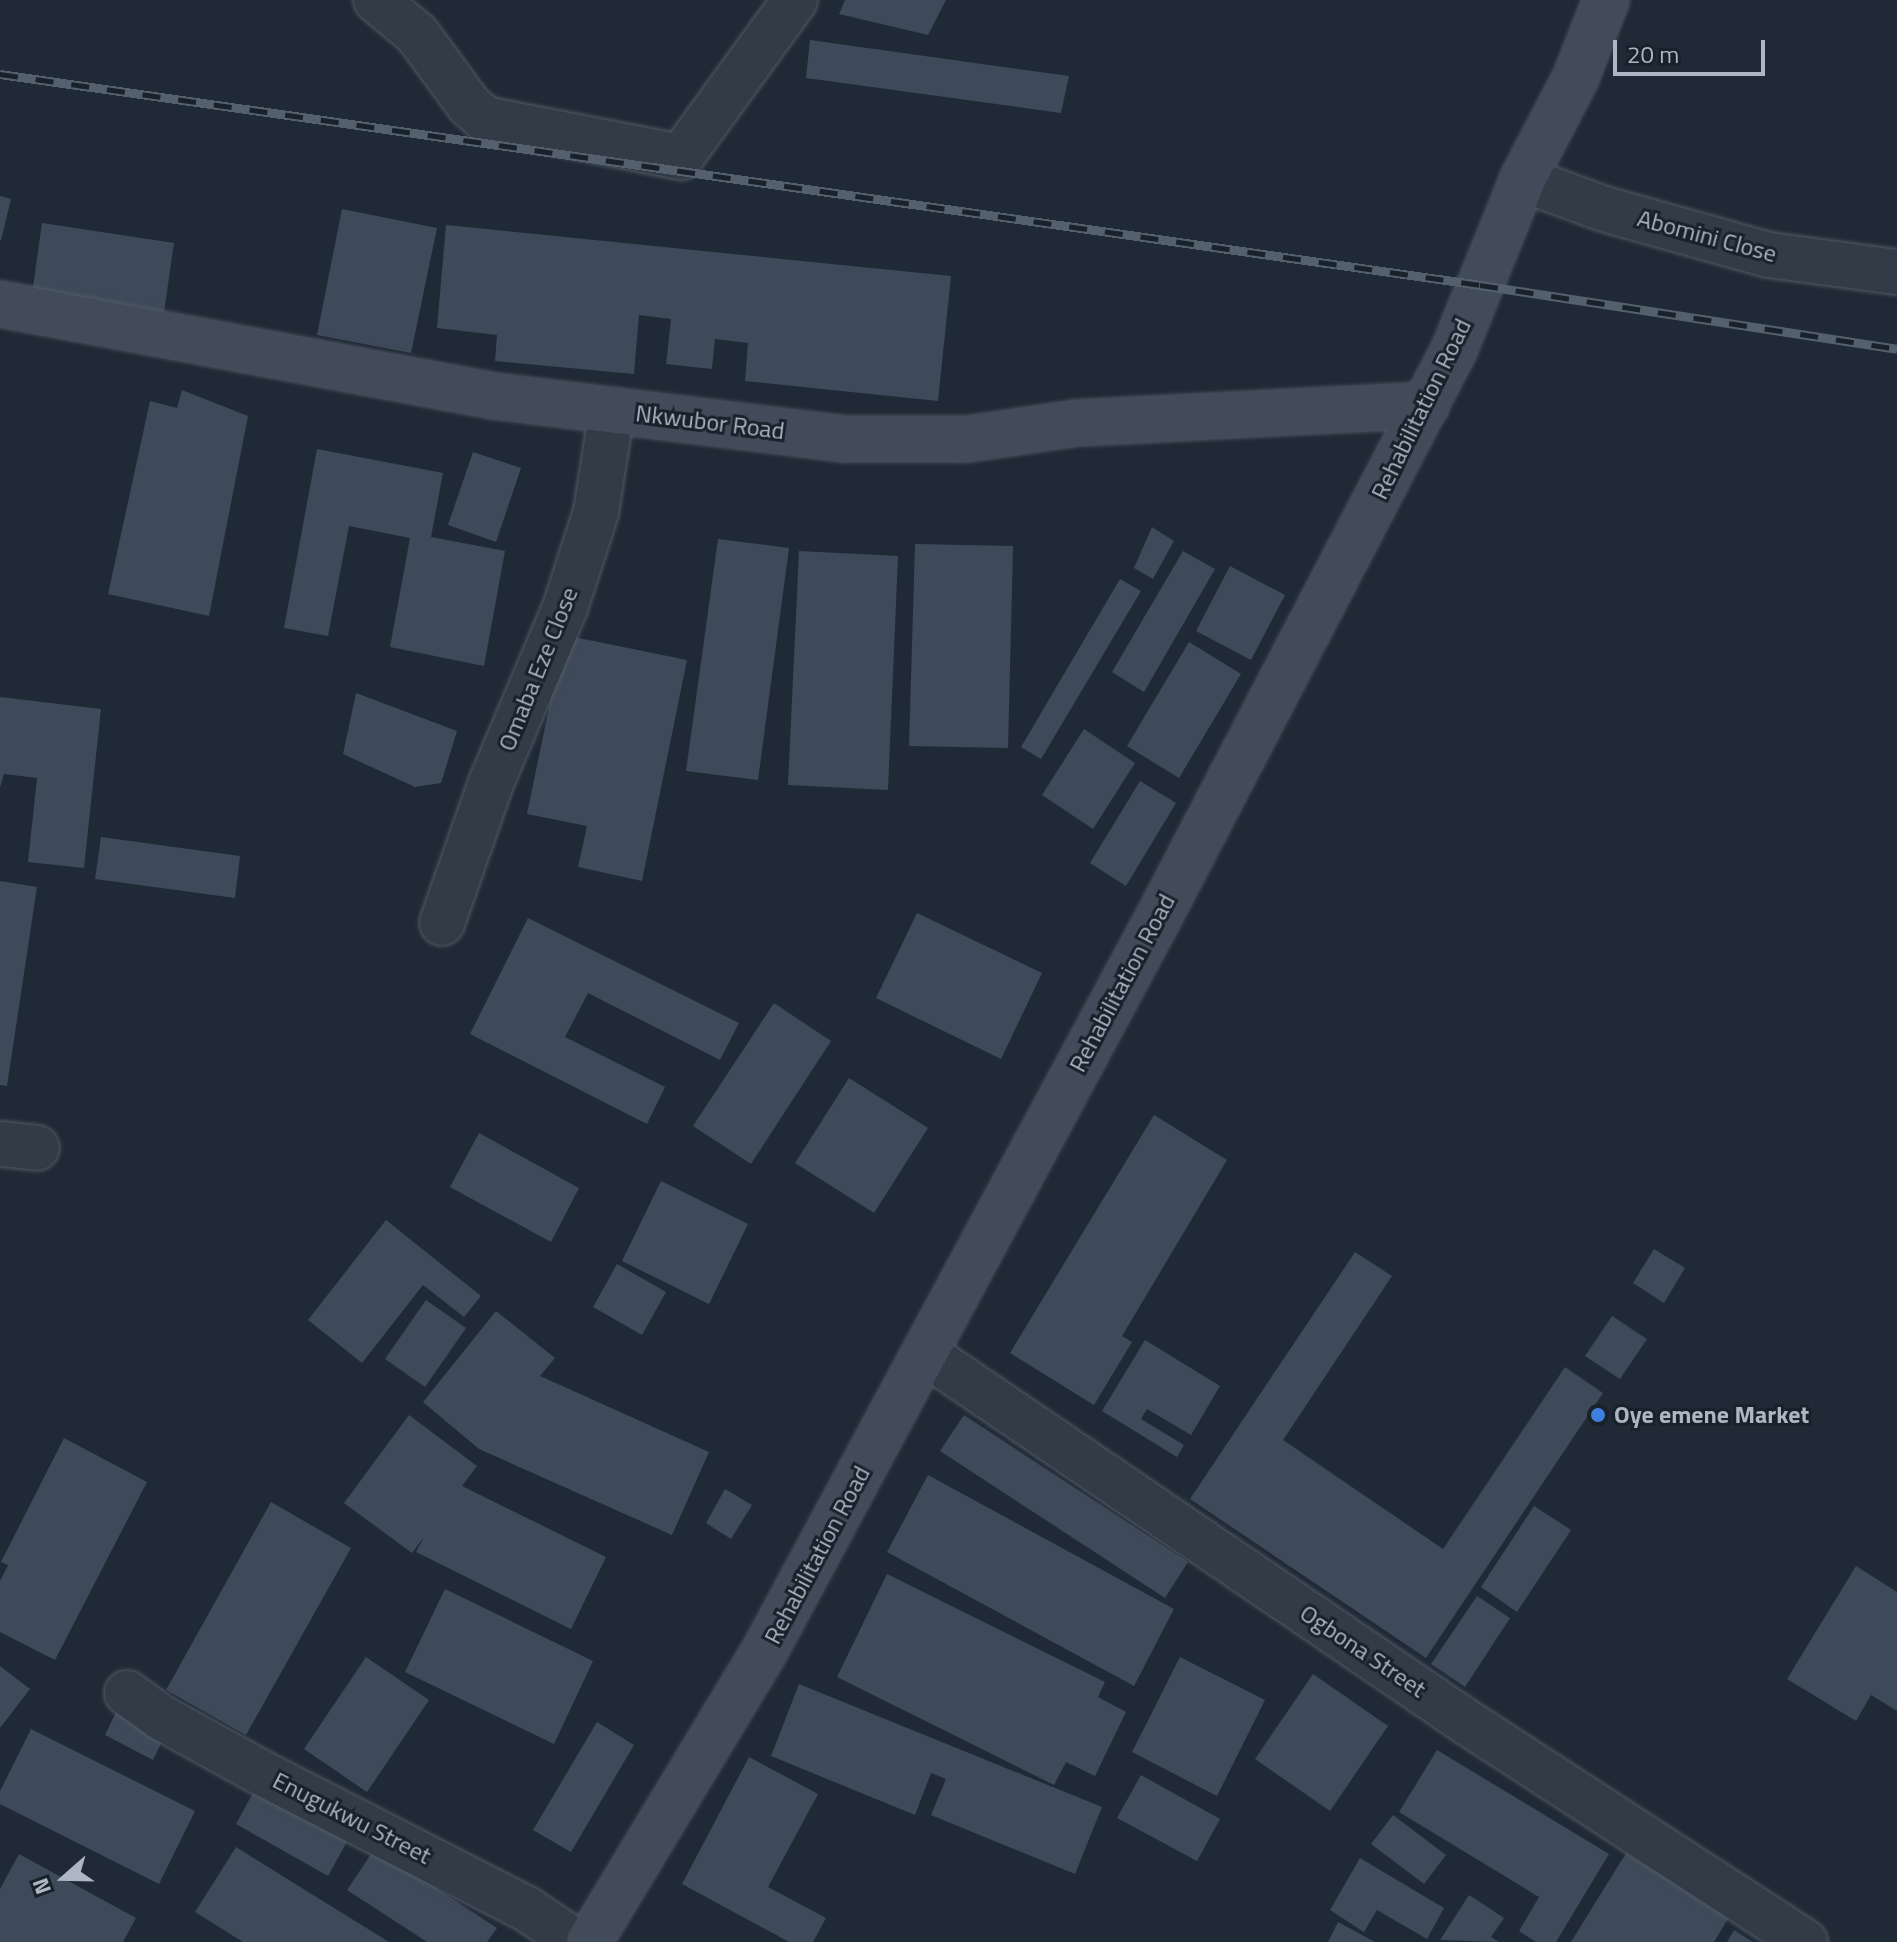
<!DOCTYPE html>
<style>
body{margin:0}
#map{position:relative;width:1897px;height:1942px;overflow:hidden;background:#202a36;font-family:"Titillium Web",sans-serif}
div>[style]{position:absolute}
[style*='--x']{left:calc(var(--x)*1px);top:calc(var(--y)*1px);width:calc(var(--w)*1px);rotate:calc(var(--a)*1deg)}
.building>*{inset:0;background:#3e4a59}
.roads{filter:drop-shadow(0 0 2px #515965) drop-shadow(0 0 2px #515965)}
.street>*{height:44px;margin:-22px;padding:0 22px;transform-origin:22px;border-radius:22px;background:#333b47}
.secondary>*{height:44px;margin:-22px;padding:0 22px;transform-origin:22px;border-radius:22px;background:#414b5a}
.rail>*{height:9px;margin-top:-4.5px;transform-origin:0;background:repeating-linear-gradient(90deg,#19212b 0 18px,#55606e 0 36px);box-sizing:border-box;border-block:2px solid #55606e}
.dots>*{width:22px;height:22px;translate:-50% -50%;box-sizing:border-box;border:4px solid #19212b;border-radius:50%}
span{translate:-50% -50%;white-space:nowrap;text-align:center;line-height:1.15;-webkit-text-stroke:6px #19212b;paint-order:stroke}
.street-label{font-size:24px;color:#adb6c4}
.poi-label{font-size:24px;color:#adb6c4;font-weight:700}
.left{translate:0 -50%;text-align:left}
.north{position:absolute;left:24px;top:1838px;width:80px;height:80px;-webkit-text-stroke:6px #19212b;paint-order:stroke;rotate:250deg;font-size:22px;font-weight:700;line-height:32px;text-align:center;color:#adb6c4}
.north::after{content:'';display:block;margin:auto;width:28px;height:36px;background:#adb6c4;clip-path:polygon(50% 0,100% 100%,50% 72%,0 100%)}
.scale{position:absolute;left:1613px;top:40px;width:152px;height:36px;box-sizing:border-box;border:4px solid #adb6c4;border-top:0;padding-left:10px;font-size:24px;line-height:28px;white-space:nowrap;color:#adb6c4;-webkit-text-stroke:6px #19212b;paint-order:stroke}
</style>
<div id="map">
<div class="building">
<i style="clip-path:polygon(845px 0,946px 0,928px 35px,839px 14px)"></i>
<i style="clip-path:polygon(810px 40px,1069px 76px,1061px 113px,806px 78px)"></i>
<i style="clip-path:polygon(0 196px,11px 199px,1px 240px,0 240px)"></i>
<i style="clip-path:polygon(342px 209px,437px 228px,411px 353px,317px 335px)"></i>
<i style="clip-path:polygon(42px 223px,174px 243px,164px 312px,32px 294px)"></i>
<i style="clip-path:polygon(446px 225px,951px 276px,938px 401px,745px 381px,748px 343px,715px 339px,712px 369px,666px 364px,671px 319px,639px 315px,634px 374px,495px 361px,497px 335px,437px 328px)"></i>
<i style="clip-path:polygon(182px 390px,248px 416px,209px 616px,108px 594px,150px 401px,177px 408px)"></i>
<i style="clip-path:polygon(317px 449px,443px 473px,431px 537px,505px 551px,484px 666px,390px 647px,410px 538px,349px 526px,328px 636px,284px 628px)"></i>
<i style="clip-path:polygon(473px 452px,521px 468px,496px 542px,448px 525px)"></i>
<i style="clip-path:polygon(1152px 527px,1174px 541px,1153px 579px,1134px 568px)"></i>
<i style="clip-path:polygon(718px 539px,789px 548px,758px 780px,686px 771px)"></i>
<i style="clip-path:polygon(915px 544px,1013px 546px,1008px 748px,909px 746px)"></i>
<i style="clip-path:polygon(799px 551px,898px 556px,888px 790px,788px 785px)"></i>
<i style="clip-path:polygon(1183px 551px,1215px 569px,1144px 692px,1112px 672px)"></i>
<i style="clip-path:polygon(1230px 566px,1285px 595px,1251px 660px,1196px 631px)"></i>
<i style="clip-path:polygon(1120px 579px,1141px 591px,1041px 759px,1021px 747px)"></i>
<i style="clip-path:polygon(564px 635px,687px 660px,642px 881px,578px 867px,587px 826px,527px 814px)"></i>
<i style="clip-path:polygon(1189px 642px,1241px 674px,1179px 778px,1127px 746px)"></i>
<i style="clip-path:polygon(356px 693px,457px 731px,441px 783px,415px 787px,343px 754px)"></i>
<i style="clip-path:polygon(0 697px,101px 709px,84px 868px,28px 862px,37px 778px,4px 774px,0 788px)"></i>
<i style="clip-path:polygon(1084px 729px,1135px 763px,1093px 829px,1042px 795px)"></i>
<i style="clip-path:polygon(1140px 781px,1176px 803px,1126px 886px,1090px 863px)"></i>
<i style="clip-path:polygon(101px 837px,240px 856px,235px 898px,95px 879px)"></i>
<i style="clip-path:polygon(0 881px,37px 887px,7px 1086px,0 1085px)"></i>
<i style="clip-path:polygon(917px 913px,1042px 973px,1001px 1059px,876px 998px)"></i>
<i style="clip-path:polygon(528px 918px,739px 1023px,720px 1060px,588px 993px,565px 1037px,665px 1087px,647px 1124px,470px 1034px)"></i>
<i style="clip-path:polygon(774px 1003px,831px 1041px,751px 1164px,693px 1126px)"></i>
<i style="clip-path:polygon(849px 1078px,928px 1128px,874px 1213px,795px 1163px)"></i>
<i style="clip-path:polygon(1154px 1115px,1227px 1160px,1122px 1336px,1132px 1342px,1094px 1405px,1010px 1353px)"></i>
<i style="clip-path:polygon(479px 1133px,579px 1188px,551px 1242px,450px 1187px)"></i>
<i style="clip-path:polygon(661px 1181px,748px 1224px,709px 1304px,622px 1261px)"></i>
<i style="clip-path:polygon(386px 1220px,481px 1296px,464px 1317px,423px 1285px,362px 1363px,308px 1320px)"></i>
<i style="clip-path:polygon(1654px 1249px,1685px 1268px,1664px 1303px,1633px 1283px)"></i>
<i style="clip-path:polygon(1355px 1252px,1392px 1276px,1283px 1440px,1443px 1549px,1565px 1367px,1603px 1393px,1426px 1658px,1190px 1499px)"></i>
<i style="clip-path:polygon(617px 1264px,666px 1292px,642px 1335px,593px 1307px)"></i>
<i style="clip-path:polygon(426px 1300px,466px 1328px,425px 1387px,385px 1359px)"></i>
<i style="clip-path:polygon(496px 1311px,555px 1358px,540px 1376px,709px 1452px,672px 1535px,479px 1449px,423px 1402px)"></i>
<i style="clip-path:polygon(1612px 1316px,1647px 1339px,1620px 1379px,1585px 1356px)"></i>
<i style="clip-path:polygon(1145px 1340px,1220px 1386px,1191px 1435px,1147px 1409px,1141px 1419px,1184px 1445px,1177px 1457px,1102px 1411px)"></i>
<i style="clip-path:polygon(409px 1415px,477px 1466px,462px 1486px,606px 1557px,571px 1629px,416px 1552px,424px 1537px,412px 1553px,344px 1503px)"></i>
<i style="clip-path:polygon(964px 1415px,1188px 1562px,1165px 1598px,940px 1451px)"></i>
<i style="clip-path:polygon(64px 1438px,147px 1482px,55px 1660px,0 1632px,0 1581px,8px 1565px,1px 1562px)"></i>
<i style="clip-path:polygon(928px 1475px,1174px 1609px,1134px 1686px,887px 1552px)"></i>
<i style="clip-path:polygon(725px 1489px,752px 1505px,731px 1539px,706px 1523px)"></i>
<i style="clip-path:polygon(271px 1502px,351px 1548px,246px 1735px,166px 1690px)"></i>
<i style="clip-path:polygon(1534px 1506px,1571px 1530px,1517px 1612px,1481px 1587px)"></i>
<i style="clip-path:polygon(1856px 1566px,1897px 1592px,1897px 1711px,1871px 1695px,1856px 1721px,1787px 1679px)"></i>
<i style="clip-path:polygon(887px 1574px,1105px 1682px,1098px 1697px,1126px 1712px,1095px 1776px,1066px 1762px,1054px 1785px,837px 1677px)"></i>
<i style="clip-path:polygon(445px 1589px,593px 1661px,554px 1744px,405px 1672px)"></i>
<i style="clip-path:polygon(1477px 1596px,1510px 1618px,1465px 1687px,1431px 1664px)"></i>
<i style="clip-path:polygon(366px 1657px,429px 1700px,367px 1792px,304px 1749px)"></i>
<i style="clip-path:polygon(1180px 1657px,1265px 1700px,1217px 1796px,1132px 1752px)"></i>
<i style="clip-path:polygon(0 1666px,30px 1689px,0 1728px)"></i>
<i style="clip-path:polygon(1313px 1674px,1388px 1726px,1330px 1811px,1255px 1759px)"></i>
<i style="clip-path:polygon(799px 1684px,1102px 1807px,1075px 1874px,931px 1815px,946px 1779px,931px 1773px,915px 1815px,771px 1756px)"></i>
<i style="clip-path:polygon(116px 1712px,165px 1735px,153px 1760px,105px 1735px)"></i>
<i style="clip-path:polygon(597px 1722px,634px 1745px,571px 1852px,533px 1830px)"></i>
<i style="clip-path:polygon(31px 1729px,195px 1811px,159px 1884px,0 1804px,0 1791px)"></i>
<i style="clip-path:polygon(1437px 1750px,1609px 1854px,1556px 1942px,1536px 1942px,1519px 1931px,1539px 1897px,1399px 1812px)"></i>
<i style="clip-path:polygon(749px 1757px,818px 1794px,768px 1887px,826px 1918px,813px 1942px,789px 1942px,682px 1884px)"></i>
<i style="clip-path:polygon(1141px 1775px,1220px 1819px,1197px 1861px,1117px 1818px)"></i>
<i style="clip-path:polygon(255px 1789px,348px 1840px,328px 1876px,236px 1824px)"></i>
<i style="clip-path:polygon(1393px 1815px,1446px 1855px,1424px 1884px,1371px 1844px)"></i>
<i style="clip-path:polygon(236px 1847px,389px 1942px,243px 1942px,195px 1912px)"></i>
<i style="clip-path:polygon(375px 1848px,497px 1928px,487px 1942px,427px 1942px,347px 1890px)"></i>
<i style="clip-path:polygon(1626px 1853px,1729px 1917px,1714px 1942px,1571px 1942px)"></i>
<i style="clip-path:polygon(19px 1854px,136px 1918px,123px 1942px,0 1942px,0 1889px)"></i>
<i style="clip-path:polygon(1360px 1858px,1444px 1908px,1427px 1939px,1377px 1910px,1364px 1932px,1330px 1910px)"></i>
<i style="clip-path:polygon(1469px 1895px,1504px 1918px,1491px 1937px,1499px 1942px,1440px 1940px)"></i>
<i style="clip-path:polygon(1338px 1922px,1375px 1942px,1328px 1942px)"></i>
<i style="clip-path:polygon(1734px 1930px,1753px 1942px,1727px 1942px)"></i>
</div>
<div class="roads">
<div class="street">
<i style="--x:376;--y:0;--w:53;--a:39.7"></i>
<i style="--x:417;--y:34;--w:88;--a:53.8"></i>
<i style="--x:469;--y:105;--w:21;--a:41"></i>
<i style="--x:485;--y:119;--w:200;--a:11"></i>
<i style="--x:681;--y:157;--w:194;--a:-54"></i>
<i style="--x:1523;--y:179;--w:86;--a:20.3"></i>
<i style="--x:1604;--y:209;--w:171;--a:15.6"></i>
<i style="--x:1769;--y:255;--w:129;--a:7.6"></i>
<i style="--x:442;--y:923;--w:148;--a:-70.7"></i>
<i style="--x:491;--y:783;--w:190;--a:-67.1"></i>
<i style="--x:565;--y:608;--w:101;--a:-72.1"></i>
<i style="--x:596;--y:512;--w:103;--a:-81.1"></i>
<i style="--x:0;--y:1144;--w:37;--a:6"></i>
<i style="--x:926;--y:1354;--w:656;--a:34.25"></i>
<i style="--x:1468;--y:1723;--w:402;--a:33"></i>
<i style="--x:127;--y:1693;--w:43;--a:35.5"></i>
<i style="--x:162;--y:1718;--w:112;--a:28.9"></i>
<i style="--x:260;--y:1772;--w:300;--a:27.2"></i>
<i style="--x:527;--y:1909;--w:59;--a:34"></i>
</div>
<div class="secondary">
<i style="--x:0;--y:304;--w:502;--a:10.55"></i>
<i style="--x:494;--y:396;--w:354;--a:7"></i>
<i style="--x:845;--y:439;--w:123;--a:0"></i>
<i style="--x:968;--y:439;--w:110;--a:-8.4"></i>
<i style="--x:1077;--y:423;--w:350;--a:-2.9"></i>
<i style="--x:589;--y:1942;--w:336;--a:-58.9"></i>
<i style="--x:763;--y:1654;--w:841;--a:-61.76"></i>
<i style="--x:1161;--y:913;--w:635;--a:-62.51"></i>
<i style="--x:1454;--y:350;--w:184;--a:-68"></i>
<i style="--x:1523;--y:179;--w:115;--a:-62.5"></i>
<i style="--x:1576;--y:77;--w:83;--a:-68.7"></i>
</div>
</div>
<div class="rail">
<i style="--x:0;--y:74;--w:1495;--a:8.11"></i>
<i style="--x:1480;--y:285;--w:422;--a:8.7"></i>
</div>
<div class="dots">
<i style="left:1598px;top:1415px;background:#3f7fe0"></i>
</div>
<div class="street-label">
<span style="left:1707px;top:236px;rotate:15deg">Abomini Close</span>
<span style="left:1421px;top:409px;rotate:-64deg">Rehabilitation Road</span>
<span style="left:710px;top:422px;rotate:7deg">Nkwubor Road</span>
<span style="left:538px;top:669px;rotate:-68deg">Omaba Eze Close</span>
<span style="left:1122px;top:983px;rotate:-62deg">Rehabilitation Road</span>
<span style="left:817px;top:1555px;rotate:-62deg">Rehabilitation Road</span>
<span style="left:1363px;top:1651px;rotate:34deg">Ogbona Street</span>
<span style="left:352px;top:1818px;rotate:27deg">Enugukwu Street</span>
</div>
<div class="poi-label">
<span class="left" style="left:1614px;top:1415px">Oye emene Market</span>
</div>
<div class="north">N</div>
<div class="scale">20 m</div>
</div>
